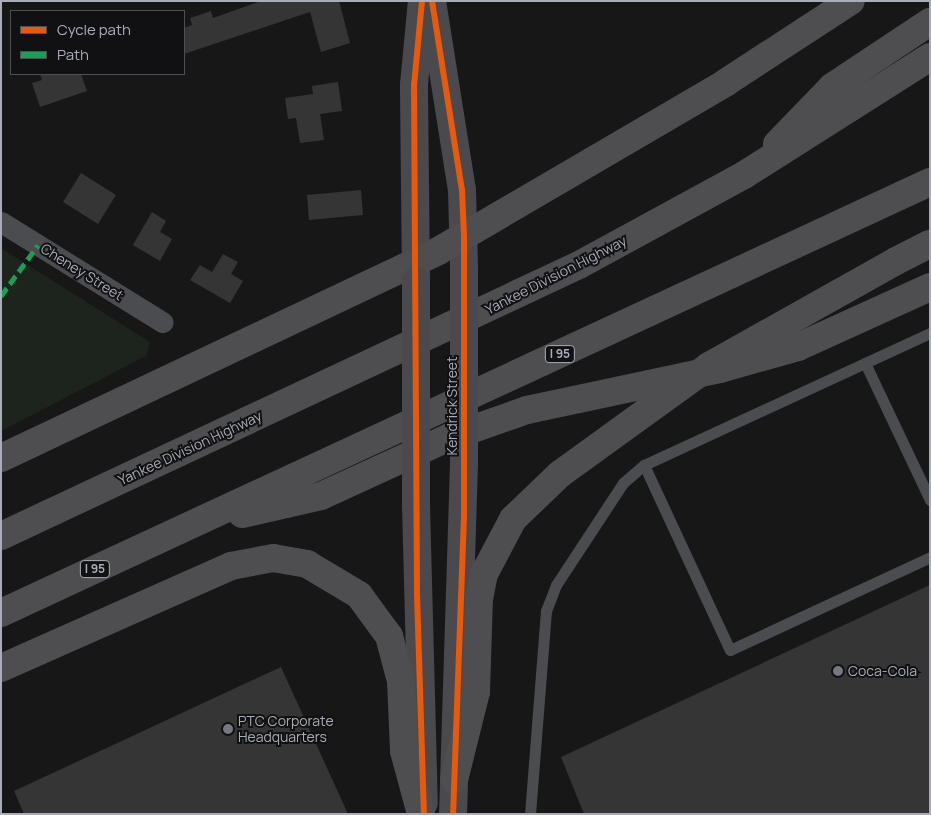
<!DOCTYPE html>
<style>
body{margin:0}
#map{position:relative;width:931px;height:815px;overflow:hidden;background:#171717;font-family:Manrope,sans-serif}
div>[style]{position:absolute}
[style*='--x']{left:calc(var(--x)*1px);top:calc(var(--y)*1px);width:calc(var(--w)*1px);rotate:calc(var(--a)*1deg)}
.green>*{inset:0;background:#1d241e}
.building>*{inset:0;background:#353536}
.lane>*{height:11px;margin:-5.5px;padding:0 5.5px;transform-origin:5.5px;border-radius:5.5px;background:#4b4c50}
.street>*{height:21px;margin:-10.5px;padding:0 10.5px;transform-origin:10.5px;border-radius:10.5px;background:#4b4c50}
.secondary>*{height:28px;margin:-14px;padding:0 14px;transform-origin:14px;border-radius:14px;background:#4a4a4e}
.highway>*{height:28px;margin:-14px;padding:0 14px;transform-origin:14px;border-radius:14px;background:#4e4e51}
.secondary-bridge>*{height:28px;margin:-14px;padding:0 14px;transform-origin:14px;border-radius:14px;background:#4a4a4e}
.highway-bridge>*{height:28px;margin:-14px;padding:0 14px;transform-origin:14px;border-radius:14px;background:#4e4e51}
.quiet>*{height:5px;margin-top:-2.5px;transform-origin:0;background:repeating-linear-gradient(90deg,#1a9f57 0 10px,transparent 0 15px)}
.cycleway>*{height:6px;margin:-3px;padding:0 3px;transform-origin:3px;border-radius:3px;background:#e8590c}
.dots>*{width:14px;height:14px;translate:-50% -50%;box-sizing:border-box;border:2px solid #111113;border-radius:50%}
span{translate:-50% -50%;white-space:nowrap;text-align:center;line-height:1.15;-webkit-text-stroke:4px #111113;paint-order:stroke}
.shield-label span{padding:1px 4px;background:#111113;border:1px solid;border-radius:4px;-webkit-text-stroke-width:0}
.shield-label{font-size:12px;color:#a8adb8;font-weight:700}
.street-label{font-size:14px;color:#a8adb8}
.poi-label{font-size:14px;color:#a8adb8}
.left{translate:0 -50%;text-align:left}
.frame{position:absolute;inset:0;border:2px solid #a8adb8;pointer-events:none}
.legend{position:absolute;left:10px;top:10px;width:175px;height:65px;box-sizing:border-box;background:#111113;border:1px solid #4d4f55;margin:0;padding:6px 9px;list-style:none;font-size:15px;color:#a8adb8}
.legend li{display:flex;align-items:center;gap:10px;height:25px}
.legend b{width:25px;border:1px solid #4d4f55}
</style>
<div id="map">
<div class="green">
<i style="clip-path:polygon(1px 248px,150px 342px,146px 356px,1px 431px)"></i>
</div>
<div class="building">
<i style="clip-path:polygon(261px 1px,339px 1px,350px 43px,321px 52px,310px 12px,184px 54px,184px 28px,192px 25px,190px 18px,211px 11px,213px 18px)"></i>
<i style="clip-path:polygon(40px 74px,81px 74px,87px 91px,40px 107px,32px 83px,42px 80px)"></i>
<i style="clip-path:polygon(338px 82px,342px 111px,320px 114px,324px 140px,300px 143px,296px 118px,288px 119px,285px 98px,313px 94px,312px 86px)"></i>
<i style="clip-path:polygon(81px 173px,116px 195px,98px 224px,63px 202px)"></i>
<i style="clip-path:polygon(361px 190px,363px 215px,309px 220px,307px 195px)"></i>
<i style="clip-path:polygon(152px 212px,166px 221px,160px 232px,172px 239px,160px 261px,133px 245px)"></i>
<i style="clip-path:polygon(223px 254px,238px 262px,231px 274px,243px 281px,230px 303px,190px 280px,200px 265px,212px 272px)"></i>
<i style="clip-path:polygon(930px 585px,930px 814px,584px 814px,561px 757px)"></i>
<i style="clip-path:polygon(281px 667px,348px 814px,24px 814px,14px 791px)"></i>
</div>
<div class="lane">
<i style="--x:865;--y:363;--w:152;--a:64.6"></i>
<i style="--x:644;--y:465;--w:204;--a:65.1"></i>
<i style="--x:730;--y:650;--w:221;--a:-24.9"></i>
<i style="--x:530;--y:814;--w:204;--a:-85.5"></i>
<i style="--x:546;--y:611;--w:28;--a:-69"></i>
<i style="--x:556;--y:585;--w:122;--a:-56.7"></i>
<i style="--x:623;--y:483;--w:28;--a:-41"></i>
<i style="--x:644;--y:465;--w:315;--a:-24.8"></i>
</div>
<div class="street">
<i style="--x:1;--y:222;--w:190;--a:31.8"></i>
</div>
<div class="secondary">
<i style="--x:432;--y:1;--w:191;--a:81"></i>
<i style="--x:462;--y:190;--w:79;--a:88.5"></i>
<i style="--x:416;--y:281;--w:196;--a:-90.6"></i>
<i style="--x:414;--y:85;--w:84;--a:-84.6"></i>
<i style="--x:416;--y:505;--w:298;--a:88.5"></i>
<i style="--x:453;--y:814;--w:350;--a:-88.2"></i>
</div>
<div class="highway">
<i style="--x:777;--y:144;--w:79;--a:-46"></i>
<i style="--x:832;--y:87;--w:118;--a:-33.6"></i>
<i style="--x:896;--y:261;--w:38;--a:-27"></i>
<i style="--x:1;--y:458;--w:484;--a:-25.3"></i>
<i style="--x:438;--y:251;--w:333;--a:-30.3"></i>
<i style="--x:725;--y:83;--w:150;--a:-33.1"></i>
<i style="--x:242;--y:514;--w:81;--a:-12.8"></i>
<i style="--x:321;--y:496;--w:142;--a:-24.6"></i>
<i style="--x:450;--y:437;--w:82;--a:-19.3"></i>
<i style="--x:527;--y:410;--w:197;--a:-12"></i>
<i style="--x:720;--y:369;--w:81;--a:-15.8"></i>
<i style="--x:798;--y:347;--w:145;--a:-24.4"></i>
<i style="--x:1;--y:536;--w:638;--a:-25.12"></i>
<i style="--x:579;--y:265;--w:188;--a:-28.6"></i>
<i style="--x:744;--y:175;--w:220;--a:-32.4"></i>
<i style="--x:1;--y:613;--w:1024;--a:-24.89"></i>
<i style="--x:1;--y:668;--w:252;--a:-23.9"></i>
<i style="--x:231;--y:566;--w:43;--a:-10.8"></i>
<i style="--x:273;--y:558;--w:35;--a:10"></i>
<i style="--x:307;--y:564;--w:61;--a:30.8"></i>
<i style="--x:359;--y:595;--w:51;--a:53.8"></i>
<i style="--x:389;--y:636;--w:47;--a:75.1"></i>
<i style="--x:401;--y:681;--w:70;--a:87.5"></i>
<i style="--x:404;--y:751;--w:65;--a:74.9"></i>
<i style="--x:454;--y:780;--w:91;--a:-76"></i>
<i style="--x:476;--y:692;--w:93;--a:-88.2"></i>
<i style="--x:479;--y:599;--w:25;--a:-79"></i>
<i style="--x:484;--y:574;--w:62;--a:-62.2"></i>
<i style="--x:513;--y:519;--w:65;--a:-43.8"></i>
</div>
<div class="secondary-bridge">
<i style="--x:464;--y:269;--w:195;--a:90"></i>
<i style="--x:416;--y:281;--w:224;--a:90"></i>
</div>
<div class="highway-bridge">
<i style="--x:560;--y:474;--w:184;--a:-35.9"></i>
<i style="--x:709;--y:366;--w:214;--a:-29.3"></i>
</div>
<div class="quiet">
<i style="--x:1;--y:296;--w:63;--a:-54"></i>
</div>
<div class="cycleway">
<i style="--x:422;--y:1;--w:84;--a:95.4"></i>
<i style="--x:414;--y:85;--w:509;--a:89.66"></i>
<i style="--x:417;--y:594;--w:220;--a:88.2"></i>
<i style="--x:432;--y:1;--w:191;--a:81"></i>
<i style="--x:462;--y:190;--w:46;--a:87.5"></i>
<i style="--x:464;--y:236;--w:280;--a:90"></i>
<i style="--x:464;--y:516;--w:298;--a:92.1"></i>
</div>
<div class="dots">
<i style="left:838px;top:671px;background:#757880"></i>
<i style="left:228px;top:729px;background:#757880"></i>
</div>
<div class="shield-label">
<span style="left:560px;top:354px">I 95</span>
<span style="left:95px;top:569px">I 95</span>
</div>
<div class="street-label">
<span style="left:82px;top:272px;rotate:32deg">Cheney Street</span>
<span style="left:556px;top:275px;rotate:-27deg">Yankee Division Highway</span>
<span style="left:452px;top:406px;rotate:-90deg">Kendrick Street</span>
<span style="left:190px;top:448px;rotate:-25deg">Yankee Division Highway</span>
</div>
<div class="poi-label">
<span class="left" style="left:848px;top:671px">Coca-Cola</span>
<span class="left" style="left:238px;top:729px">PTC Corporate<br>Headquarters</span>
</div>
<div class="frame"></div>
<ul class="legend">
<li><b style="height:6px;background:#e8590c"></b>Cycle path</li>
<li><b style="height:6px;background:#1a9f57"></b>Path</li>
</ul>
</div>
